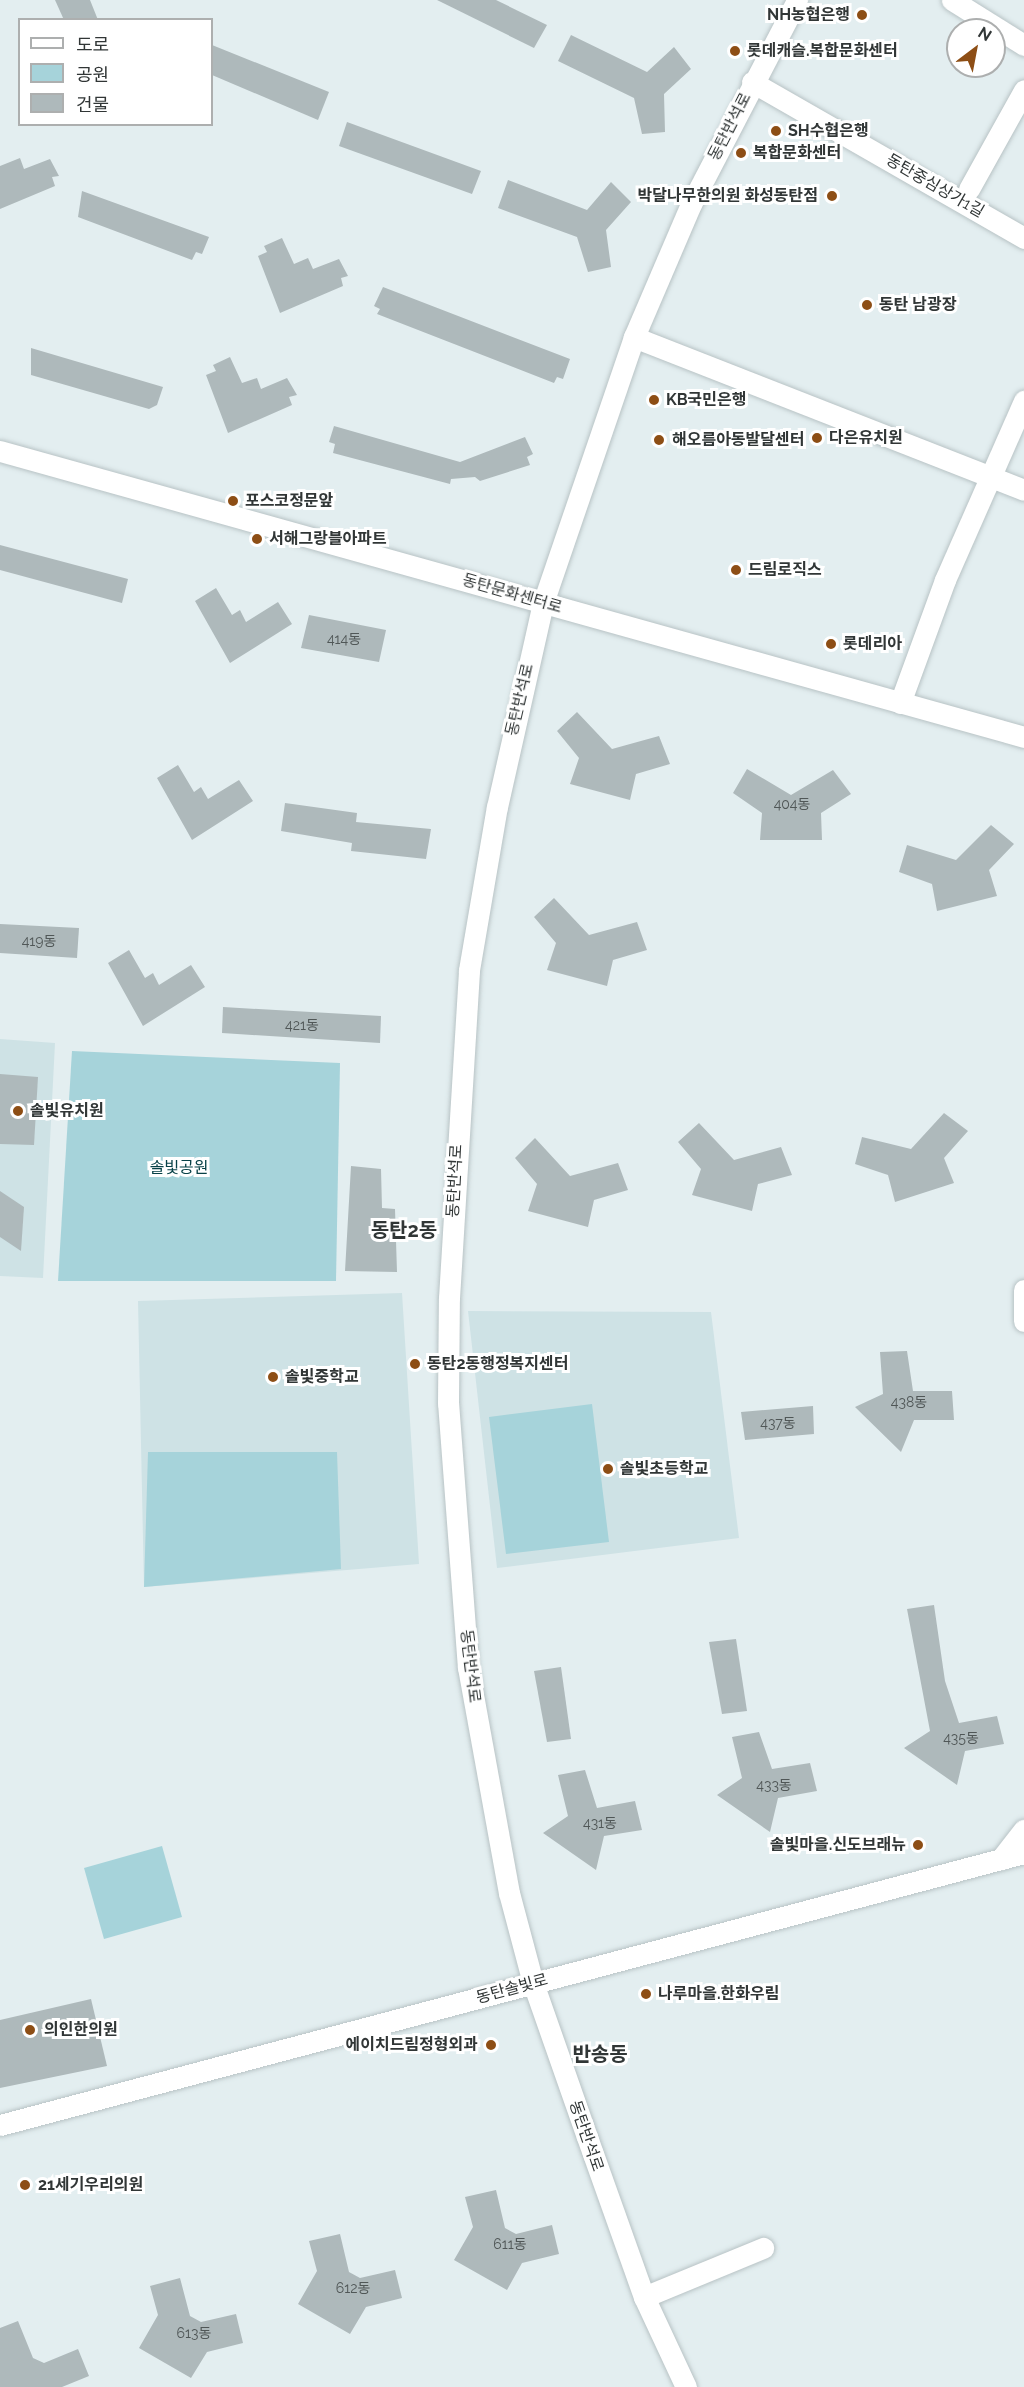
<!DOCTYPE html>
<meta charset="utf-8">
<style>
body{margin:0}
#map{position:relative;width:1024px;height:2387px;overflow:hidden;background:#e3eef0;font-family:Raleway,"Noto Sans KR",sans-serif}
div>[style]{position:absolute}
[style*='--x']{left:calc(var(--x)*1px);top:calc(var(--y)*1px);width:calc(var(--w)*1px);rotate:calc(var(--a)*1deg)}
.built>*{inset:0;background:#cee2e5}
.green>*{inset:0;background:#a6d3da}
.building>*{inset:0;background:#aeb9bb}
.roads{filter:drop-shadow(0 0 2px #b8c3c5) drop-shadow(0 0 2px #b8c3c5)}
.minor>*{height:21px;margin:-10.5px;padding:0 10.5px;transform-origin:10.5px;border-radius:10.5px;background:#fff}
.dots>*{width:16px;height:16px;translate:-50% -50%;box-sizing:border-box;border:3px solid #fff;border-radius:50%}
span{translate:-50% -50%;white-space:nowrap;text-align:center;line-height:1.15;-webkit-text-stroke:6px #fff;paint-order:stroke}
.number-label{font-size:14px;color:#505757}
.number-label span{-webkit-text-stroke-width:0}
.poi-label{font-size:16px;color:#313636;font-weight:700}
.right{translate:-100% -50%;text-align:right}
.left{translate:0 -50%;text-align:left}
.street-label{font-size:16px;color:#313636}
.park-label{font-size:16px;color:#074147}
.quarter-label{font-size:20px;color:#313636;font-weight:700}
.legend{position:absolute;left:18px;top:18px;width:195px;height:108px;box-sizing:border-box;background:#fff;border:2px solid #adafaf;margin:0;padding:8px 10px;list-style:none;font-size:18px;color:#313636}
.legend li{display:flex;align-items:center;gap:12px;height:30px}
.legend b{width:30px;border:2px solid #adafaf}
.north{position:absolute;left:946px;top:18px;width:60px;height:60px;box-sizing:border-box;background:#fff;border:2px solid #adafaf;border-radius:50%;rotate:32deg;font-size:16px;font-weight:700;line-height:24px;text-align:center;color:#313636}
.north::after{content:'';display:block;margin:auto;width:21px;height:27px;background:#8d4e15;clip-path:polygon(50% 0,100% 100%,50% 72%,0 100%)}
</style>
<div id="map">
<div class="built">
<i style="clip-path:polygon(0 1039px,55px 1043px,43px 1278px,0 1276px)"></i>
<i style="clip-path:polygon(402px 1293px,419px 1564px,144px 1587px,138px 1301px)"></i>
<i style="clip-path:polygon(468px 1311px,711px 1312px,739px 1538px,497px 1568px)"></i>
</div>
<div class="green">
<i style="clip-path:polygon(72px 1051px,340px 1063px,336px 1281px,58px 1281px)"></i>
<i style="clip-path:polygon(592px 1404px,609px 1542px,506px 1554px,489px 1417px)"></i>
<i style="clip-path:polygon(148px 1452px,337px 1452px,341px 1569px,144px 1587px)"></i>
<i style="clip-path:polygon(162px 1846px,182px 1917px,104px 1939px,84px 1868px)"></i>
</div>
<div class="building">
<i style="clip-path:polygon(55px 0,90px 0,98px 20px,64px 20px)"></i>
<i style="clip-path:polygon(437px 0,496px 0,547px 25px,534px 48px)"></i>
<i style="clip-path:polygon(571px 35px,647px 72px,674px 47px,691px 69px,664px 94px,665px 132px,642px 134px,634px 98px,558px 61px)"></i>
<i style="clip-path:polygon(212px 45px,329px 92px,318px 120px,212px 75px)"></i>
<i style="clip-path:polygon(347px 122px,481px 171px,472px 194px,339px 146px)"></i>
<i style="clip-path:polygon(20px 158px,24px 169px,50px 159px,59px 176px,52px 177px,55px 186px,0 209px,0 166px)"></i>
<i style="clip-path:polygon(508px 180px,587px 210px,611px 182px,631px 202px,606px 230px,611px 267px,588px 272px,577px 237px,498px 208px)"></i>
<i style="clip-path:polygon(82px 191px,209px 237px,202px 254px,196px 252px,192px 260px,78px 217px)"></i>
<i style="clip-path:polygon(282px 238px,294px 264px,308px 258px,313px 269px,339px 259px,348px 276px,341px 278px,343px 286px,280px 313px,258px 256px,267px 252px,264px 246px)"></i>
<i style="clip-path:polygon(383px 287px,570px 359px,563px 379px,557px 377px,554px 383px,377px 314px,380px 309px,374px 306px)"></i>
<i style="clip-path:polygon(31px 348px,163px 387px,157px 405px,149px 409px,31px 375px)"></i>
<i style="clip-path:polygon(230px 357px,242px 383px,257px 378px,261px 389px,287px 378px,297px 395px,289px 397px,292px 405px,228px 433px,206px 375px,216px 371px,213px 365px)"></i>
<i style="clip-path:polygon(334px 426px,460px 462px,525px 437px,533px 454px,527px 457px,530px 465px,480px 481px,475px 477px,451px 479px,450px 484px,333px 453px,335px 444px,329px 442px)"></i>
<i style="clip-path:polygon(0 545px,128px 579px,122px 603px,0 570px)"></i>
<i style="clip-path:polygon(216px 588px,232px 615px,240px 610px,246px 622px,278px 602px,292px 624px,230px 663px,195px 601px)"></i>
<i style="clip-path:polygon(309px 615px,386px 630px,379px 662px,301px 648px)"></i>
<i style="clip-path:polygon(577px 712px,612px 749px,659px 736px,670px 764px,636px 774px,630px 800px,570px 784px,579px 758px,557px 731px)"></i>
<i style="clip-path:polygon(178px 765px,194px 792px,201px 787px,208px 799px,239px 780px,253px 801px,192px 840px,157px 778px)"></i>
<i style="clip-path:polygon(747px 769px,791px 795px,833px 770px,851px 794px,821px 813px,822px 840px,760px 840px,762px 813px,733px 793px)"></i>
<i style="clip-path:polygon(285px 803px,357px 813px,356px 822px,431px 829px,426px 859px,351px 851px,352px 843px,281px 831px)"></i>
<i style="clip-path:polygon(991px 825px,1014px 844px,989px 870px,997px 896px,937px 911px,932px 884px,899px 872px,907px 845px,956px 860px)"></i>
<i style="clip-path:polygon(554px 898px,589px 935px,637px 922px,647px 950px,613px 960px,607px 986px,547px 970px,556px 943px,534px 917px)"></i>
<i style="clip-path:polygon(0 924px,79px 928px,77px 958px,0 953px)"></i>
<i style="clip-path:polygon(129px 950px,145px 978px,153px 973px,159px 985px,191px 965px,205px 987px,143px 1026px,108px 963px)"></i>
<i style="clip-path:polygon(223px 1007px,381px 1016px,380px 1043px,222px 1033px)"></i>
<i style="clip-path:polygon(0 1074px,38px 1077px,34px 1145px,0 1144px)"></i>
<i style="clip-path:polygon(944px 1113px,968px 1131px,944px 1158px,954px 1183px,895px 1202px,888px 1175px,855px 1164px,862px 1137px,911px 1149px)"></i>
<i style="clip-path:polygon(699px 1123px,734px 1160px,781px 1147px,792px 1175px,758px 1184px,752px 1211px,692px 1195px,701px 1169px,678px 1142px)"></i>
<i style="clip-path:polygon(535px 1138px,570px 1176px,618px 1163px,628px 1190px,594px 1200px,588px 1227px,528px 1211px,537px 1184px,515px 1158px)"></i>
<i style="clip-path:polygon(351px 1166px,381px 1169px,382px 1208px,395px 1209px,397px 1272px,345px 1271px)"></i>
<i style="clip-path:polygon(0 1191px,24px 1207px,21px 1251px,0 1237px)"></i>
<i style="clip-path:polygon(907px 1351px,913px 1391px,952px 1391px,954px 1420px,914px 1420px,901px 1452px,855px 1407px,883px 1394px,880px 1352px)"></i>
<i style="clip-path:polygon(813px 1406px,814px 1434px,745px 1440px,741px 1412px)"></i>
<i style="clip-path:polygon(934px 1605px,945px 1681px,959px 1723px,997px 1716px,1004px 1744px,965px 1751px,957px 1785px,904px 1748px,930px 1731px,907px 1609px)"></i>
<i style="clip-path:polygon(736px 1639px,747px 1711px,722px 1714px,709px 1642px)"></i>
<i style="clip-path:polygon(561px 1667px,571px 1739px,547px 1742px,534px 1671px)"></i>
<i style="clip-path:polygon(759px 1732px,772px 1769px,810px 1763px,817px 1791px,778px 1798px,770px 1832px,717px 1795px,742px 1778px,732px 1737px)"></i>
<i style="clip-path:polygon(585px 1770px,597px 1808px,635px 1801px,642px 1830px,604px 1836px,596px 1870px,543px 1833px,568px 1816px,558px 1775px)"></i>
<i style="clip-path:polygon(91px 1999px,107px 2066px,0 2088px,0 2020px)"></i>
<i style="clip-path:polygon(496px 2190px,505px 2228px,516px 2234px,552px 2225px,559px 2254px,522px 2263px,507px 2290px,454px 2260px,473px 2227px,465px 2197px)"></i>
<i style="clip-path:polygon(340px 2234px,349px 2272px,360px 2278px,395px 2270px,402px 2298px,366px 2307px,350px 2334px,298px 2304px,317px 2271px,309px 2241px)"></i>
<i style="clip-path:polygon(180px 2278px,190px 2316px,201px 2322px,236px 2314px,243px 2343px,207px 2352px,191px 2378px,139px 2348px,158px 2315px,150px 2286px)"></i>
<i style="clip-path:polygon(18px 2321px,33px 2358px,44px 2363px,78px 2349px,89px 2376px,62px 2387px,0 2387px,0 2328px)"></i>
</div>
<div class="roads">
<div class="minor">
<i style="--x:952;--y:0;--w:85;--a:32"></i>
<i style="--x:752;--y:82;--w:314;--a:29.8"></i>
<i style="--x:969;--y:189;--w:113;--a:-60.9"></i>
<i style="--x:634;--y:337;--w:419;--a:21.4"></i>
<i style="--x:0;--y:451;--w:1063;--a:15.6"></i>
<i style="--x:900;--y:703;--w:131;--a:-69.9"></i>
<i style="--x:945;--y:580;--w:196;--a:-66.2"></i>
<i style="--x:1024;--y:1290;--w:31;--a:90"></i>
<i style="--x:1001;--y:1859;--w:37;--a:-52"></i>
<i style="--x:0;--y:2125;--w:1060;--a:-14.88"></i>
<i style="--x:644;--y:2297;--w:129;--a:-22.4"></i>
<i style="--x:686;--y:2387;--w:99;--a:-115"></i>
<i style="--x:644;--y:2297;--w:170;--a:-109.6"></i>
<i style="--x:587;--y:2137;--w:163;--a:-109.3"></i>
<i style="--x:533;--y:1983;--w:93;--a:-104.9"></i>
<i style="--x:509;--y:1893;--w:229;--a:-100.3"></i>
<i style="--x:468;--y:1668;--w:266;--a:-94.3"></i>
<i style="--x:448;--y:1403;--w:105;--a:-89.5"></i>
<i style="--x:449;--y:1298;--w:329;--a:-86.5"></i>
<i style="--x:469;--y:970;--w:165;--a:-80.3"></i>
<i style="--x:497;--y:807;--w:209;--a:-77.3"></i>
<i style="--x:543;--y:603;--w:281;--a:-71.1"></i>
<i style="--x:634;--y:337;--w:145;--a:-66.8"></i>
<i style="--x:691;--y:204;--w:230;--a:-62.5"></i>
</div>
</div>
<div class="dots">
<i style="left:862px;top:15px;background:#8d4e15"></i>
<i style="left:735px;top:51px;background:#8d4e15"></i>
<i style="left:776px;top:131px;background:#8d4e15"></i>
<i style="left:741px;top:153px;background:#8d4e15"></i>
<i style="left:832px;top:196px;background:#8d4e15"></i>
<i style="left:867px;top:305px;background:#8d4e15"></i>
<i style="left:654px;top:400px;background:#8d4e15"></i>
<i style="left:817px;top:438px;background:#8d4e15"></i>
<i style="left:659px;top:440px;background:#8d4e15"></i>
<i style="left:233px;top:501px;background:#8d4e15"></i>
<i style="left:257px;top:539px;background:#8d4e15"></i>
<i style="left:736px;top:570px;background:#8d4e15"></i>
<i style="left:831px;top:644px;background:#8d4e15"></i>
<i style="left:18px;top:1111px;background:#8d4e15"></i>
<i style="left:415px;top:1364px;background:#8d4e15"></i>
<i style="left:273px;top:1377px;background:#8d4e15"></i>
<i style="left:608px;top:1469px;background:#8d4e15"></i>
<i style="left:918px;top:1845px;background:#8d4e15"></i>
<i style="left:646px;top:1994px;background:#8d4e15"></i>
<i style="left:30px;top:2030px;background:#8d4e15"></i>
<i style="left:491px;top:2045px;background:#8d4e15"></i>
<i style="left:25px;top:2185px;background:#8d4e15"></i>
</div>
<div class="number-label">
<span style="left:344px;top:639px">414동</span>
<span style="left:792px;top:804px">404동</span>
<span style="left:39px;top:941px">419동</span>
<span style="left:302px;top:1025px">421동</span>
<span style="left:909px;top:1402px">438동</span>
<span style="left:778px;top:1423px">437동</span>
<span style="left:961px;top:1738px">435동</span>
<span style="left:774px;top:1785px">433동</span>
<span style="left:600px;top:1823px">431동</span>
<span style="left:510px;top:2244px">611동</span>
<span style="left:353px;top:2288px">612동</span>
<span style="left:194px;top:2333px">613동</span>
</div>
<div class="poi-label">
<span class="right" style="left:850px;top:15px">NH농협은행</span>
<span class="left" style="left:747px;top:51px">롯데캐슬.복합문화센터</span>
<span class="left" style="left:788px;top:131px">SH수협은행</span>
<span class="left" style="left:753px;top:153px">복합문화센터</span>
<span class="right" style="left:818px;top:196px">박달나무한의원 화성동탄점</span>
<span class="left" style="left:879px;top:305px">동탄 남광장</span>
<span class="left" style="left:666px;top:400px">KB국민은행</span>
<span class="left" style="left:829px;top:438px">다은유치원</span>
<span class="left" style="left:672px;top:440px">해오름아동발달센터</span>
<span class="left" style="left:245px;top:501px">포스코정문앞</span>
<span class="left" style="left:269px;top:539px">서해그랑블아파트</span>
<span class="left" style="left:748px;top:570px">드림로직스</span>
<span class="left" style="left:843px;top:644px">롯데리아</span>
<span class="left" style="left:30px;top:1111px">솔빛유치원</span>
<span class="left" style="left:427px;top:1364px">동탄2동행정복지센터</span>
<span class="left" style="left:285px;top:1377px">솔빛중학교</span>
<span class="left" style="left:620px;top:1469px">솔빛초등학교</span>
<span class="right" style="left:906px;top:1845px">솔빛마을.신도브래뉴</span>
<span class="left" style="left:658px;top:1994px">나루마을.한화우림</span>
<span class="left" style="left:44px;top:2030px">의인한의원</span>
<span class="right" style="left:478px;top:2045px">에이치드림정형외과</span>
<span class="left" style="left:38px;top:2185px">21세기우리의원</span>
</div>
<div class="street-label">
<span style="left:730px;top:127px;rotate:-63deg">동탄반석로</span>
<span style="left:935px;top:186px;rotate:30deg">동탄중심상가1길</span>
<span style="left:512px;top:594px;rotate:16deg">동탄문화센터로</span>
<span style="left:520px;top:700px;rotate:-77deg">동탄반석로</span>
<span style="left:455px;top:1181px;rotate:-87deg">동탄반석로</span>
<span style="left:470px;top:1666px;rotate:83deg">동탄반석로</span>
<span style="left:512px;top:1989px;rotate:-15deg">동탄솔빛로</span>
<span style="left:586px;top:2136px;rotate:71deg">동탄반석로</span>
</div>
<div class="park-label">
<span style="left:179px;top:1168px">솔빛공원</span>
</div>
<div class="quarter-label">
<span style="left:404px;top:1230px">동탄2동</span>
<span style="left:600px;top:2054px">반송동</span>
</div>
<ul class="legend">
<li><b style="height:8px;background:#fff"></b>도로</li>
<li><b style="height:16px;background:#a6d3da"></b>공원</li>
<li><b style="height:16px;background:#aeb9bb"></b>건물</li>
</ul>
<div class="north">N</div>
</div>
